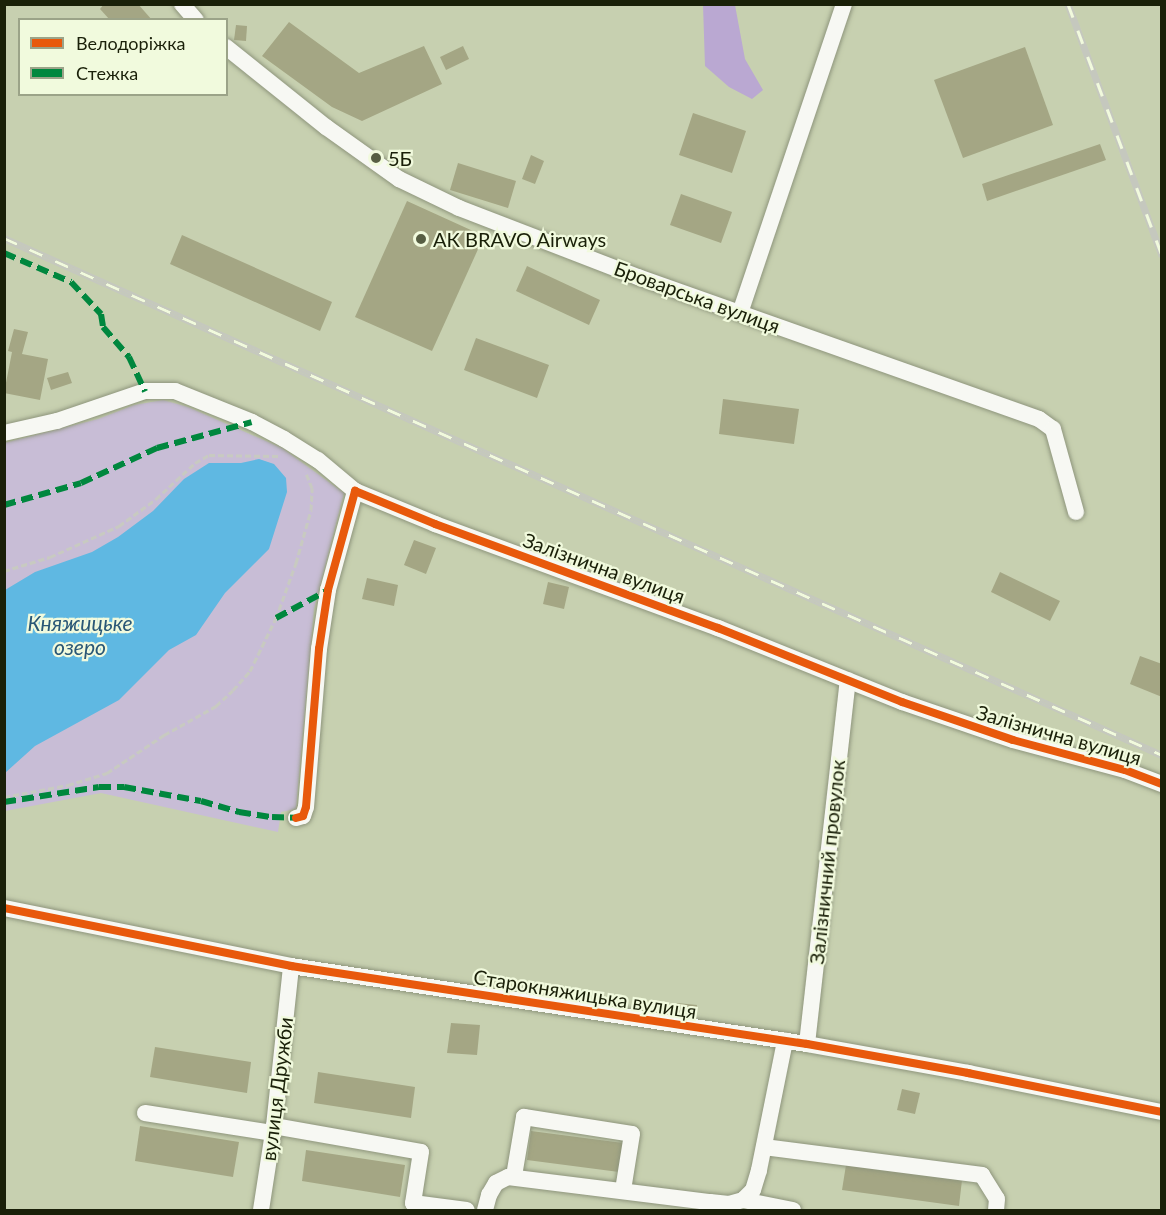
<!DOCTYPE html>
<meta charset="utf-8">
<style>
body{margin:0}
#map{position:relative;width:1166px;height:1215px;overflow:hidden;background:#c7d0b0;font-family:Lato,sans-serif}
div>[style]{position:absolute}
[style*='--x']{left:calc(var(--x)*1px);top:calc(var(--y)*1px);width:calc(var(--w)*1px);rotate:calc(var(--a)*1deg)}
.green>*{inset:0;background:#c8bdd6}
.forest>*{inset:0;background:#baa8d2}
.water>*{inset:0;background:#5fb8e2}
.building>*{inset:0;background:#a4a684}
.path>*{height:3px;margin-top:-1.5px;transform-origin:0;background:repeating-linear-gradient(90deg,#c8cac1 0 6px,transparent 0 9px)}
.roads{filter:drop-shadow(0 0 2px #8e957c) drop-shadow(0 0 2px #8e957c)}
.minor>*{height:16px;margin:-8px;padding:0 8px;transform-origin:8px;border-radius:8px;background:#f7f8f3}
.rail>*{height:7px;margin-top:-3.5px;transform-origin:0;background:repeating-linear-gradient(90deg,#f1fadd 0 14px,#c5c8be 0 28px);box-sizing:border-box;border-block:2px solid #c5c8be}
.quiet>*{height:6px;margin-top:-3px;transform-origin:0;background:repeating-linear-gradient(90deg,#00873e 0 12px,transparent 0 18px)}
.cycleway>*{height:8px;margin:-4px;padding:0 4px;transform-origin:4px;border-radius:4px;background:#e8590c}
.dots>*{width:16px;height:16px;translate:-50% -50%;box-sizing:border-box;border:3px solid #f1fadd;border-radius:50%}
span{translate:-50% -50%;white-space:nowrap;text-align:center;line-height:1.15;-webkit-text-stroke:4.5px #f1fadd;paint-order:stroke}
.poi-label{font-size:20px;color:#1a2009}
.left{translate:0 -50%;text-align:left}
.street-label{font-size:20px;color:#1a2009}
.water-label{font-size:21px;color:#295776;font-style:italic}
.frame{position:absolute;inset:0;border:6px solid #1a2009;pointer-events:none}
.legend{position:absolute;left:18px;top:18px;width:210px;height:78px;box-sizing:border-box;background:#f1fadd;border:2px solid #9ba388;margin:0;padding:8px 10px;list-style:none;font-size:18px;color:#1a2009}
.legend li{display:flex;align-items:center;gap:12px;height:30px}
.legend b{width:30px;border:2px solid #9ba388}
</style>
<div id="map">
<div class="green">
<i style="clip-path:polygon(163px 400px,188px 407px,282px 448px,344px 493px,314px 609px,296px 809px,281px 812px,278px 832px,101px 793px,5px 811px,4px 443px,98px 419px,134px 405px)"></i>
</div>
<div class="forest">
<i style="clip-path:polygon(703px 5px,735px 5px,745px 59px,763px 90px,752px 99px,729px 87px,705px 66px)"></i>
</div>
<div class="water">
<i style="clip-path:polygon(259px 459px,274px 464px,286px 478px,287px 492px,269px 549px,225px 593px,196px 635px,169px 650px,119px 700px,35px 746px,5px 773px,5px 590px,35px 572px,92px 552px,118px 537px,153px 511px,184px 479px,209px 463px,241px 463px)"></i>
</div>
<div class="building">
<i style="clip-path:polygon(104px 4px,138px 4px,152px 20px,110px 20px,100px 9px)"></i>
<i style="clip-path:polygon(289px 22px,359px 73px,424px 46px,442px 84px,362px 121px,332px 107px,262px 56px)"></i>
<i style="clip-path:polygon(236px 25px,247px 26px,246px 41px,234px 40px)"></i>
<i style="clip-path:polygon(463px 46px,469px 59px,446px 70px,440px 57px)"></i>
<i style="clip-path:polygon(1025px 47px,1053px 125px,963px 158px,934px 80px)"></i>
<i style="clip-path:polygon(693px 113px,746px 131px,732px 173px,679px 155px)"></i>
<i style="clip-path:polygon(1100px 144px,1106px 160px,987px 201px,982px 184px)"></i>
<i style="clip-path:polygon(531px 155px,544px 161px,535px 184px,522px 179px)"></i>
<i style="clip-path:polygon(458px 163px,516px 181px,508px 208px,450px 190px)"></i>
<i style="clip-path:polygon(681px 194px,732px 212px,721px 243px,670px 225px)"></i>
<i style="clip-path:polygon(407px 201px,484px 236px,432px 351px,355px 317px)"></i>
<i style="clip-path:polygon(182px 235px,332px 302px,320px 331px,170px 264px)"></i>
<i style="clip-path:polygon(527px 266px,600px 300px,589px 325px,516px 291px)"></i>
<i style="clip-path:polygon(14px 329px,28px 332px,22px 354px,48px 359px,40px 400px,4px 393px,12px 352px,8px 351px)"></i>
<i style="clip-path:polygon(476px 338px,549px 365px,537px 398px,464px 370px)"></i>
<i style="clip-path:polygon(68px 372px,72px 383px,51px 390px,47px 378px)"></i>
<i style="clip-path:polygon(723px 399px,799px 409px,794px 444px,719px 434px)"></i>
<i style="clip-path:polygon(414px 540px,436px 548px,426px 574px,404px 565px)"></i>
<i style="clip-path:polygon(1000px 572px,1060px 601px,1050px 621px,991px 592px)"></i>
<i style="clip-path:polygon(367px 578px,398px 585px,394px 606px,362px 599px)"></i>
<i style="clip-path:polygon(548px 582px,569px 587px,564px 609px,543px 604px)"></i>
<i style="clip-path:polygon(1140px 656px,1162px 664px,1162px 697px,1130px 684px)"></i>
<i style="clip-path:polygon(677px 1003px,697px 1005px,696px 1014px,676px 1012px)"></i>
<i style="clip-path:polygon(451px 1023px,480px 1025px,477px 1055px,447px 1053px)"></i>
<i style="clip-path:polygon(155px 1047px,251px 1062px,247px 1093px,150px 1077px)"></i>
<i style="clip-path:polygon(318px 1072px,415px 1087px,411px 1118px,314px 1103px)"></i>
<i style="clip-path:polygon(902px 1089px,920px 1093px,915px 1114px,897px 1110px)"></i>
<i style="clip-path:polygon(140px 1126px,239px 1142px,233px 1177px,135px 1161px)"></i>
<i style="clip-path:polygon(531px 1131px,623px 1143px,619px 1172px,527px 1160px)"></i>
<i style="clip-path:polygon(306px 1150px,405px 1165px,400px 1197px,302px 1181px)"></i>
<i style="clip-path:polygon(846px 1165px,962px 1180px,959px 1206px,842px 1190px)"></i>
</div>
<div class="path">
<i style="--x:4;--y:571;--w:48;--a:-16.9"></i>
<i style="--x:50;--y:557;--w:76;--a:-24.2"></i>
<i style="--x:119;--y:526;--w:46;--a:-36.1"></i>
<i style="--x:156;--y:499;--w:53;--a:-42.7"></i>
<i style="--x:195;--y:463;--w:16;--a:-30"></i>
<i style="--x:209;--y:455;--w:71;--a:0.8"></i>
<i style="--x:4;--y:797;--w:65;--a:-10.6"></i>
<i style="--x:68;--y:785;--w:41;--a:-17.1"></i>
<i style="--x:107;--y:773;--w:69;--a:-33.7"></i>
<i style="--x:164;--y:735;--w:60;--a:-29.1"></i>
<i style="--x:216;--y:706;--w:23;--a:-43"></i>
<i style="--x:233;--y:690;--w:25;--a:-48"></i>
<i style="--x:250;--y:671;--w:59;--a:-63.9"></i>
<i style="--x:276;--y:618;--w:59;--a:-70"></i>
<i style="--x:296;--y:563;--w:55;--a:-74.2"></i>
<i style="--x:311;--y:510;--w:22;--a:-87"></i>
<i style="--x:312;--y:488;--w:18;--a:-112"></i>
</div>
<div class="roads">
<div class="minor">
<i style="--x:182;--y:4;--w:21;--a:49"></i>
<i style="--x:226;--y:47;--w:128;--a:38.7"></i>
<i style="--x:326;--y:127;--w:90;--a:35.5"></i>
<i style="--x:399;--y:179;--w:67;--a:25.8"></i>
<i style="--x:459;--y:208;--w:192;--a:21.1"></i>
<i style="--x:638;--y:277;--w:425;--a:19.5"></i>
<i style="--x:1039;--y:419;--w:17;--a:36"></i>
<i style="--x:1053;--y:429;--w:86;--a:74.5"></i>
<i style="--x:740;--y:313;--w:326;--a:-71.4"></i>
<i style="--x:4;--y:433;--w:54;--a:-12.8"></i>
<i style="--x:57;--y:421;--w:93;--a:-18.8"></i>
<i style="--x:145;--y:391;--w:30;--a:0"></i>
<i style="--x:175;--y:391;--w:83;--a:21.9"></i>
<i style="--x:252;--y:422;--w:36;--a:28"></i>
<i style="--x:284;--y:439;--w:40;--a:32"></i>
<i style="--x:318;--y:460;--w:48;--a:40"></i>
<i style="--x:296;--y:818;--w:7;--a:-16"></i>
<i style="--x:303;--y:816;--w:9;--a:-72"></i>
<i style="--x:306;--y:807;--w:159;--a:-85.3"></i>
<i style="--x:319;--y:649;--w:60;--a:-81.3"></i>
<i style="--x:328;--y:590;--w:103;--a:-74.7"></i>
<i style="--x:355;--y:491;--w:87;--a:22.4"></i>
<i style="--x:435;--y:524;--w:302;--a:20.2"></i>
<i style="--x:718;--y:628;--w:198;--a:21.9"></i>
<i style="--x:902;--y:702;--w:117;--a:18.9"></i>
<i style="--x:1013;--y:740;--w:116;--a:15"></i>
<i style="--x:1125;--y:770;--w:40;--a:21"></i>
<i style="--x:4;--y:908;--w:293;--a:11.4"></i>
<i style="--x:291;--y:966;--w:522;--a:8.6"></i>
<i style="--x:807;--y:1044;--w:164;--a:10.2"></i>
<i style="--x:968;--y:1073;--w:198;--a:11.4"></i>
<i style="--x:807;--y:1044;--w:366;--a:-83.6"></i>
<i style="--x:145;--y:1113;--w:130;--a:8.9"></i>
<i style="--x:274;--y:1126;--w:149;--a:10"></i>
<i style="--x:421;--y:1152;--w:52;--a:98.9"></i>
<i style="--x:413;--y:1203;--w:54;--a:7.4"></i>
<i style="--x:764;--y:1147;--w:220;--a:7.3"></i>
<i style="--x:982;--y:1175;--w:28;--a:58"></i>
<i style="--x:997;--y:1199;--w:11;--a:95"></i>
<i style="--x:514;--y:1176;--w:60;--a:-80.4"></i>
<i style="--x:524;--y:1117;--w:109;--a:8.9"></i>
<i style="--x:632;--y:1134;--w:57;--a:99.1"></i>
<i style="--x:743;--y:1200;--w:51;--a:11.3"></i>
<i style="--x:261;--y:1210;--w:85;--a:-81.2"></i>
<i style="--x:274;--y:1126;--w:161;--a:-83.9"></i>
<i style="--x:485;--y:1210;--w:16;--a:-75"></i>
<i style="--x:489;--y:1195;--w:14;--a:-60"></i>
<i style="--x:496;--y:1183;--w:13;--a:-27"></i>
<i style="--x:508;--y:1177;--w:204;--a:7.1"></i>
<i style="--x:710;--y:1202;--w:19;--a:6"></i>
<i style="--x:729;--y:1204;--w:15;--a:-16"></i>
<i style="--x:743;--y:1200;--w:14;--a:-45"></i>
<i style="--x:753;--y:1190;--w:21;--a:-73"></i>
<i style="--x:759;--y:1170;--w:132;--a:-78.6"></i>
</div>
</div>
<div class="rail">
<i style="--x:1068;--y:4;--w:269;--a:69.5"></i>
<i style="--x:4;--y:238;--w:1268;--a:24.06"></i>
</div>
<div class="quiet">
<i style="--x:4;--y:253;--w:73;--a:23.4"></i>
<i style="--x:71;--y:282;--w:44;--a:46.8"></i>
<i style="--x:101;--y:314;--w:13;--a:81"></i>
<i style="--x:103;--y:327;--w:40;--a:49"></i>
<i style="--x:129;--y:357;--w:38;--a:65"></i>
<i style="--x:4;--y:505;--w:80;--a:-15.9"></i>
<i style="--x:81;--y:483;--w:84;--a:-24.7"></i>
<i style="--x:157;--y:448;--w:98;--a:-15.3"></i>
<i style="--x:276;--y:618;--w:59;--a:-28.3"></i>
<i style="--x:4;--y:802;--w:96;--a:-9"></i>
<i style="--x:99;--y:787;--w:25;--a:0"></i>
<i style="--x:124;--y:787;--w:78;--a:10.3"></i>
<i style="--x:201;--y:801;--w:40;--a:16"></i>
<i style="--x:239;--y:812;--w:33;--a:9"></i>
<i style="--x:272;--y:817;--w:24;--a:2"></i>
</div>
<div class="cycleway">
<i style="--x:296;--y:818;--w:7;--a:-16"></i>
<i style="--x:303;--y:816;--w:9;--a:-72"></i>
<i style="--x:306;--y:807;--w:159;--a:-85.3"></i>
<i style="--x:319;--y:649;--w:60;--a:-81.3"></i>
<i style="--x:328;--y:590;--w:103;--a:-74.7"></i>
<i style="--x:355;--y:491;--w:87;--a:22.4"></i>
<i style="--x:435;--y:524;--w:302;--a:20.2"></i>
<i style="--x:718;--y:628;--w:198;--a:21.9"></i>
<i style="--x:902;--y:702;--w:117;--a:18.9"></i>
<i style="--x:1013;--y:740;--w:116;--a:15"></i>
<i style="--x:1125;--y:770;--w:40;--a:21"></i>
<i style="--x:4;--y:908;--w:293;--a:11.4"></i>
<i style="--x:291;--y:966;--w:522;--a:8.6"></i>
<i style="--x:807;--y:1044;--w:164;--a:10.2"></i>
<i style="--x:968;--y:1073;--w:198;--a:11.4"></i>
</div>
<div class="dots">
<i style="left:376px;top:158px;background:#575e43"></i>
<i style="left:421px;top:239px;background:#575e43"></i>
</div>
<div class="poi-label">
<span class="left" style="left:388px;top:158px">5Б</span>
<span class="left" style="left:433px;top:239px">АК BRAVO Airways</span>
</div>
<div class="street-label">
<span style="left:697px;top:297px;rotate:20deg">Броварська вулиця</span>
<span style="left:604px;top:568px;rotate:20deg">Залізнична вулиця</span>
<span style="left:1059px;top:735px;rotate:16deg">Залізнична вулиця</span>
<span style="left:827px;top:862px;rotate:-84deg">Залізничний провулок</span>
<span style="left:585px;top:994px;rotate:9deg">Старокняжицька вулиця</span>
<span style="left:277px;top:1089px;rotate:-83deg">вулиця Дружби</span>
</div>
<div class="water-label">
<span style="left:80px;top:635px">Княжицьке<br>озеро</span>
</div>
<div class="frame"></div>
<ul class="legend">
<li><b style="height:8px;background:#e8590c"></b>Велодоріжка</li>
<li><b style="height:8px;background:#00873e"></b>Стежка</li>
</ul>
</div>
